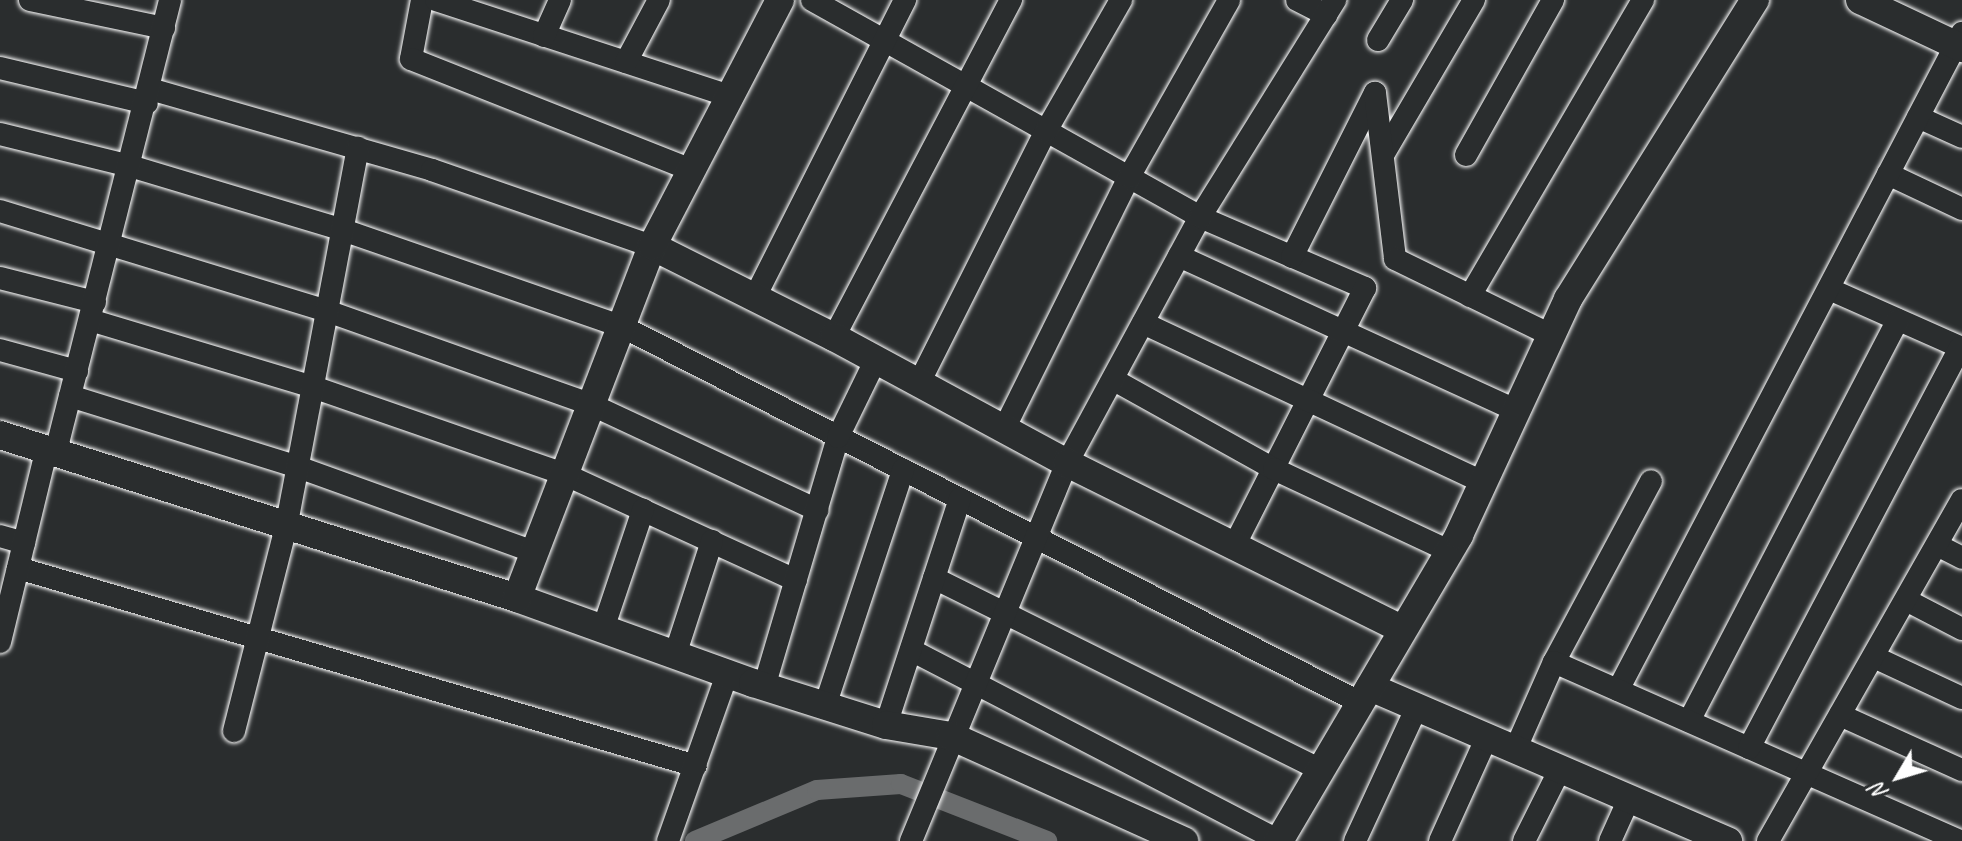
<!DOCTYPE html>
<style>
body{margin:0}
#map{position:relative;width:1962px;height:841px;overflow:hidden;background:#2a2d2e;font-family:Caveat,sans-serif}
div>[style]{position:absolute}
[style*='--x']{left:calc(var(--x)*1px);top:calc(var(--y)*1px);width:calc(var(--w)*1px);rotate:calc(var(--a)*1deg)}
.canal>*{height:20px;margin:-10px;padding:0 10px;transform-origin:10px;border-radius:10px;background:#6a6c6d}
.roads{filter:drop-shadow(0 0 2px #fff) drop-shadow(0 0 2px #fff)}
.minor>*{height:22px;margin:-11px;padding:0 11px;transform-origin:11px;border-radius:11px;background:#2a2d2e}
.tertiary>*{height:28px;margin:-14px;padding:0 14px;transform-origin:14px;border-radius:14px;background:#2a2d2e}
span{translate:-50% -50%;white-space:nowrap;text-align:center;line-height:1.15;-webkit-text-stroke:8px #2a2d2e;paint-order:stroke}
.north{position:absolute;left:1858px;top:737px;width:80px;height:80px;-webkit-text-stroke:6px #2a2d2e;paint-order:stroke;rotate:232deg;font-size:22px;font-weight:700;line-height:32px;text-align:center;color:#fff}
.north::after{content:'';display:block;margin:auto;width:28px;height:36px;background:#fff;clip-path:polygon(50% 0,100% 100%,50% 72%,0 100%)}
</style>
<div id="map">
<div class="canal">
<i style="--x:695;--y:841;--w:132;--a:-22.7"></i>
<i style="--x:817;--y:790;--w:84;--a:-4.1"></i>
<i style="--x:901;--y:784;--w:157;--a:21.3"></i>
</div>
<div class="roads">
<div class="minor">
<i style="--x:30;--y:0;--w:137;--a:11.8"></i>
<i style="--x:422;--y:0;--w:60;--a:100.6"></i>
<i style="--x:411;--y:59;--w:301;--a:21.6"></i>
<i style="--x:436;--y:0;--w:308;--a:18.1"></i>
<i style="--x:812;--y:0;--w:445;--a:29.2"></i>
<i style="--x:1200;--y:217;--w:180;--a:23.3"></i>
<i style="--x:1365;--y:288;--w:289;--a:116.9"></i>
<i style="--x:1297;--y:0;--w:33;--a:27"></i>
<i style="--x:544;--y:36;--w:39;--a:-66"></i>
<i style="--x:1378;--y:40;--w:47;--a:-59"></i>
<i style="--x:626;--y:62;--w:70;--a:-62"></i>
<i style="--x:0;--y:68;--w:151;--a:13.4"></i>
<i style="--x:150;--y:89;--w:293;--a:16"></i>
<i style="--x:432;--y:170;--w:233;--a:19.1"></i>
<i style="--x:1918;--y:117;--w:48;--a:24.4"></i>
<i style="--x:0;--y:134;--w:134;--a:13.8"></i>
<i style="--x:130;--y:166;--w:222;--a:16.7"></i>
<i style="--x:343;--y:230;--w:294;--a:19.1"></i>
<i style="--x:621;--y:326;--w:830;--a:27"></i>
<i style="--x:1383;--y:155;--w:180;--a:-59.6"></i>
<i style="--x:1466;--y:155;--w:178;--a:-60.7"></i>
<i style="--x:1888;--y:174;--w:82;--a:25.3"></i>
<i style="--x:0;--y:211;--w:342;--a:17"></i>
<i style="--x:327;--y:311;--w:279;--a:19.5"></i>
<i style="--x:590;--y:404;--w:251;--a:25"></i>
<i style="--x:1179;--y:256;--w:371;--a:24.6"></i>
<i style="--x:1292;--y:257;--w:184;--a:-63.2"></i>
<i style="--x:1375;--y:93;--w:167;--a:83.1"></i>
<i style="--x:1395;--y:259;--w:174;--a:26"></i>
<i style="--x:0;--y:278;--w:98;--a:14.2"></i>
<i style="--x:1829;--y:289;--w:145;--a:23.9"></i>
<i style="--x:1470;--y:296;--w:343;--a:-59.7"></i>
<i style="--x:755;--y:297;--w:333;--a:-63.2"></i>
<i style="--x:90;--y:320;--w:233;--a:16.7"></i>
<i style="--x:313;--y:387;--w:266;--a:19.1"></i>
<i style="--x:564;--y:474;--w:255;--a:24.6"></i>
<i style="--x:1143;--y:323;--w:375;--a:25.1"></i>
<i style="--x:834;--y:337;--w:381;--a:-62.3"></i>
<i style="--x:0;--y:350;--w:80;--a:15.3"></i>
<i style="--x:1114;--y:380;--w:183;--a:29.1"></i>
<i style="--x:1274;--y:469;--w:193;--a:25.1"></i>
<i style="--x:919;--y:383;--w:282;--a:-63.3"></i>
<i style="--x:1046;--y:131;--w:151;--a:-60.2"></i>
<i style="--x:70;--y:396;--w:239;--a:17.3"></i>
<i style="--x:298;--y:467;--w:251;--a:19.8"></i>
<i style="--x:1004;--y:429;--w:281;--a:-63.6"></i>
<i style="--x:1129;--y:177;--w:203;--a:-60.5"></i>
<i style="--x:56;--y:451;--w:465;--a:-75.8"></i>
<i style="--x:0;--y:536;--w:25;--a:16"></i>
<i style="--x:1937;--y:545;--w:28;--a:27"></i>
<i style="--x:18;--y:568;--w:706;--a:16.28"></i>
<i style="--x:934;--y:578;--w:434;--a:26.4"></i>
<i style="--x:1906;--y:600;--w:63;--a:27.4"></i>
<i style="--x:603;--y:629;--w:126;--a:-71.4"></i>
<i style="--x:0;--y:642;--w:200;--a:-76.4"></i>
<i style="--x:911;--y:650;--w:415;--a:27.4"></i>
<i style="--x:675;--y:655;--w:120;--a:-72"></i>
<i style="--x:1874;--y:657;--w:97;--a:25"></i>
<i style="--x:1554;--y:662;--w:205;--a:-61.8"></i>
<i style="--x:764;--y:687;--w:261;--a:-73.5"></i>
<i style="--x:838;--y:437;--w:87;--a:-64"></i>
<i style="--x:1618;--y:690;--w:742;--a:-62.36"></i>
<i style="--x:825;--y:706;--w:249;--a:-71.7"></i>
<i style="--x:1840;--y:715;--w:134;--a:24.3"></i>
<i style="--x:1689;--y:721;--w:452;--a:-62.5"></i>
<i style="--x:886;--y:725;--w:238;--a:-71.9"></i>
<i style="--x:234;--y:731;--w:215;--a:-75.7"></i>
<i style="--x:287;--y:523;--w:382;--a:-79.3"></i>
<i style="--x:1516;--y:748;--w:94;--a:-66.2"></i>
<i style="--x:1554;--y:662;--w:443;--a:23.8"></i>
<i style="--x:1749;--y:748;--w:452;--a:-62.2"></i>
<i style="--x:668;--y:841;--w:177;--a:-70.5"></i>
<i style="--x:911;--y:841;--w:409;--a:-67.6"></i>
<i style="--x:1067;--y:463;--w:280;--a:-61.6"></i>
<i style="--x:1200;--y:217;--w:256;--a:-58.1"></i>
<i style="--x:1355;--y:841;--w:148;--a:-65.2"></i>
<i style="--x:1440;--y:841;--w:114;--a:-65.7"></i>
<i style="--x:1524;--y:841;--w:80;--a:-63.4"></i>
<i style="--x:1610;--y:841;--w:46;--a:-65.7"></i>
<i style="--x:1768;--y:841;--w:392;--a:-60.4"></i>
</div>
<div class="tertiary">
<i style="--x:1860;--y:0;--w:113;--a:25.2"></i>
<i style="--x:652;--y:246;--w:203;--a:26.6"></i>
<i style="--x:834;--y:337;--w:265;--a:28.4"></i>
<i style="--x:1067;--y:463;--w:374;--a:26.4"></i>
<i style="--x:0;--y:435;--w:542;--a:17.5"></i>
<i style="--x:517;--y:598;--w:251;--a:19.8"></i>
<i style="--x:753;--y:683;--w:139;--a:17.5"></i>
<i style="--x:886;--y:725;--w:66;--a:9.6"></i>
<i style="--x:951;--y:736;--w:256;--a:24.3"></i>
<i style="--x:517;--y:598;--w:377;--a:-69"></i>
<i style="--x:652;--y:246;--w:277;--a:-62.5"></i>
<i style="--x:1370;--y:687;--w:390;--a:23.3"></i>
<i style="--x:1279;--y:841;--w:355;--a:-59.5"></i>
<i style="--x:1459;--y:535;--w:260;--a:-65.2"></i>
<i style="--x:1568;--y:299;--w:353;--a:-58"></i>
</div>
</div>
<div class="north">N</div>
</div>
